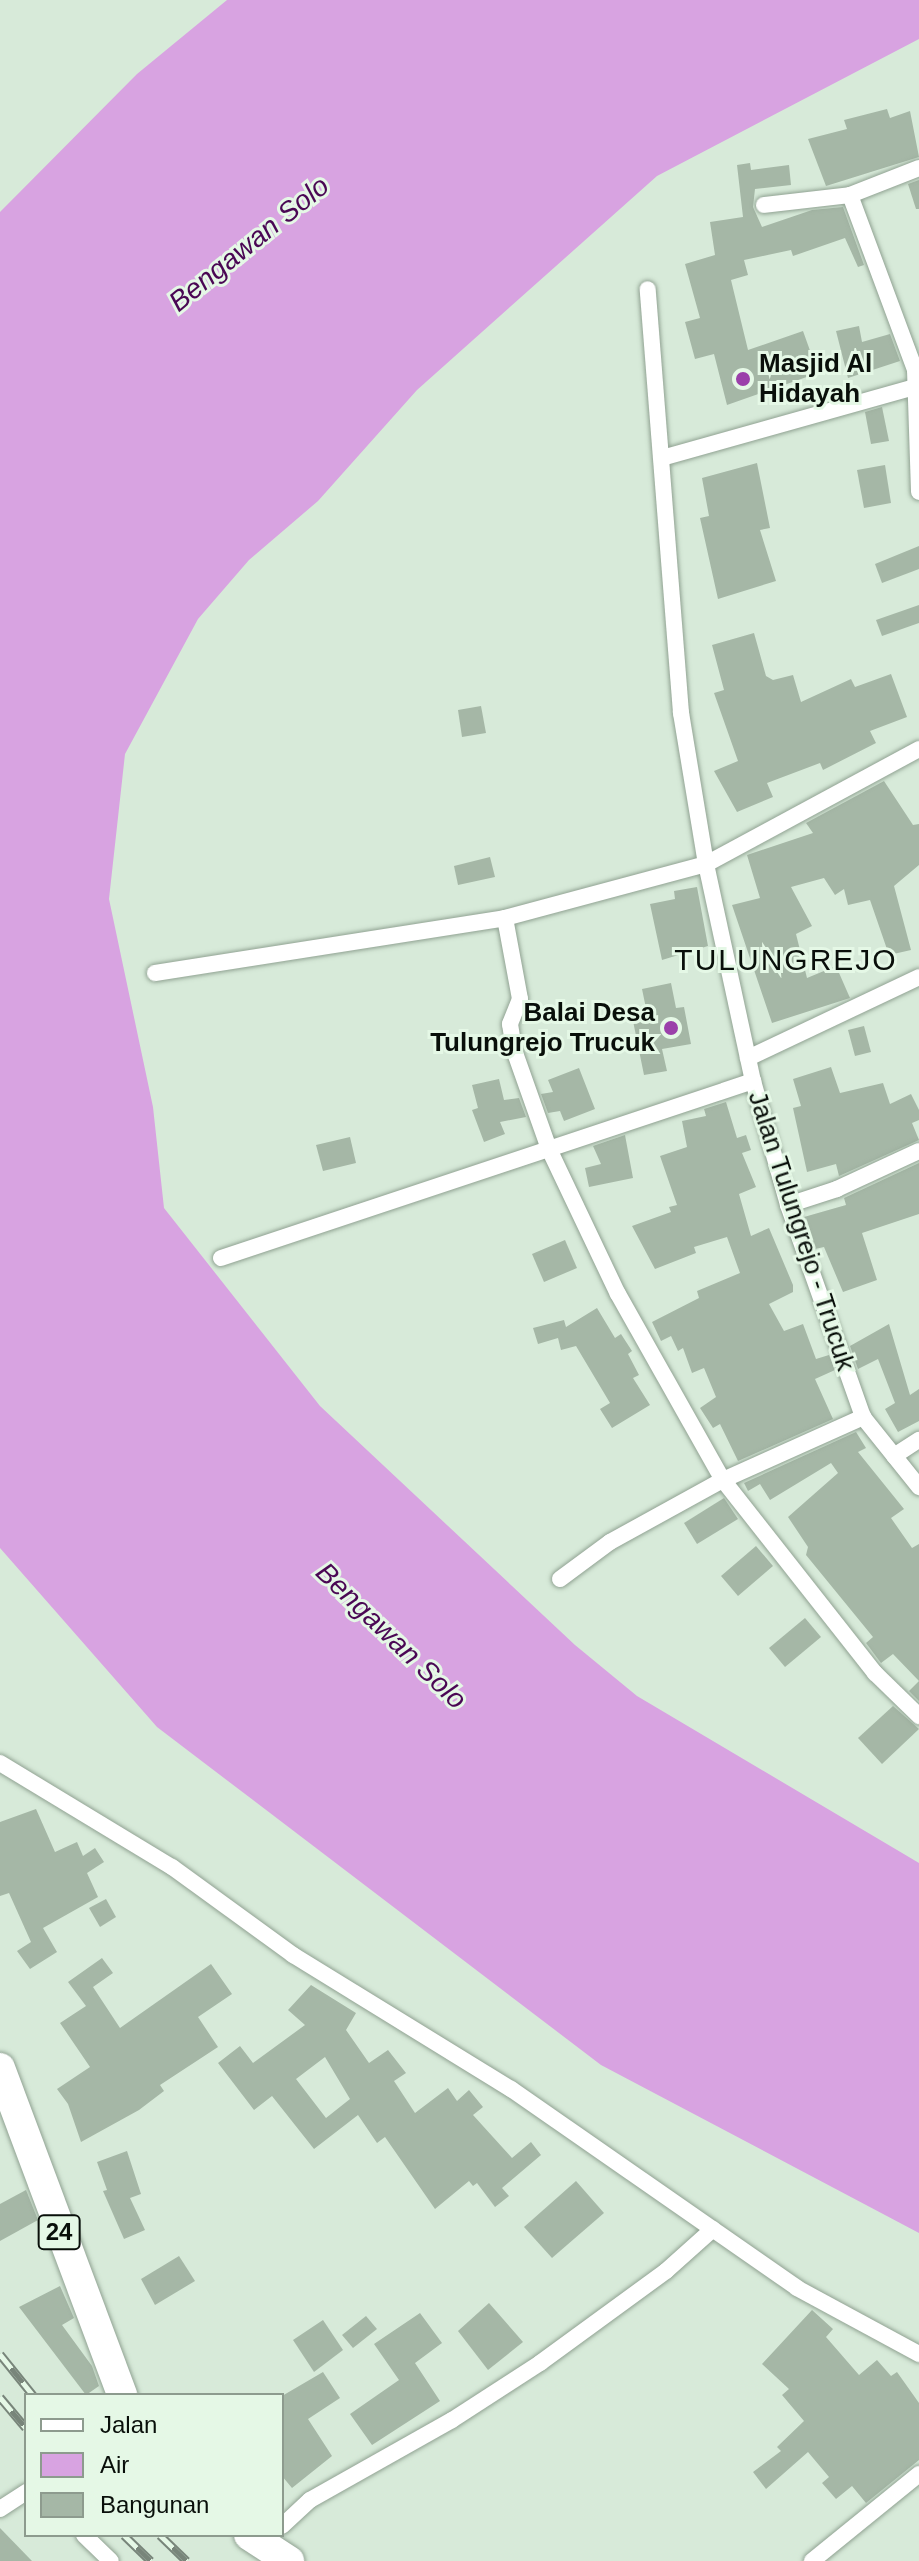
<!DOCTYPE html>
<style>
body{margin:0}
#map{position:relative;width:919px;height:2561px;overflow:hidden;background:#d7ead9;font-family:Helvetica,sans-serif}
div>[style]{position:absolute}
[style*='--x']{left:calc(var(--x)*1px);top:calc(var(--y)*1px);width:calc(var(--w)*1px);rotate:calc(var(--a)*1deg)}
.water>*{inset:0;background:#d8a3e1}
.building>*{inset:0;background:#a5b7a6}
.roads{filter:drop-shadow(0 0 2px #90a292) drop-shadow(0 0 2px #90a292)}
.street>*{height:16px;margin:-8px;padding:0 8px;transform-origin:8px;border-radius:8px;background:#fff}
.highway>*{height:30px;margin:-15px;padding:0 15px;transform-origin:15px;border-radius:15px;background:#fff}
.rail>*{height:9px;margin-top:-4.5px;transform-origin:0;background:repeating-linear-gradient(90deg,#e5f8e6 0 18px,#78857a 0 36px);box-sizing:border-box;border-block:2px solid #78857a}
.dots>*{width:22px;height:22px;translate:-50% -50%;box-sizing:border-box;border:4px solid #e5f8e6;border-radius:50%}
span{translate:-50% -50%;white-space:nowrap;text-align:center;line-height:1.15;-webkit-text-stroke:6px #e5f8e6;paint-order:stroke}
.shield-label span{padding:2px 6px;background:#e5f8e6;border:2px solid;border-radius:6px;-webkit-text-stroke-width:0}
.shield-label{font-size:24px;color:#090f0a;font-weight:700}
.poi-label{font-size:26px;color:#090f0a;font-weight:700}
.left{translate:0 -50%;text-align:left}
.right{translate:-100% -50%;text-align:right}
.street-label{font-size:26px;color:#090f0a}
.water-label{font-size:28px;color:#4a0754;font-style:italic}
.quarter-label{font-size:30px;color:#090f0a;letter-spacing:2px}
.legend{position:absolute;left:24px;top:2393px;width:260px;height:144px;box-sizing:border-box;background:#e5f8e6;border:2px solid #8d9b8e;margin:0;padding:10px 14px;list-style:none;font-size:24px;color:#090f0a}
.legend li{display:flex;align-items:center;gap:16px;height:40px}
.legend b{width:40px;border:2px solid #8d9b8e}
</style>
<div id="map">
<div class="water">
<i style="clip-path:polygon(227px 0,919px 0,919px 39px,657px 176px,417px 390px,318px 501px,249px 560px,198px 619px,125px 754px,109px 899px,153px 1107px,164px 1208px,320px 1406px,575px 1645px,637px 1696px,919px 1863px,919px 2233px,601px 2065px,157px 1727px,0 1548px,0 212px,137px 74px)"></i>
</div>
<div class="building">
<i style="clip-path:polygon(887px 109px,890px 118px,910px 111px,919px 157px,826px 186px,808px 139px,847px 129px,844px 120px)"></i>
<i style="clip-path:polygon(750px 163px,751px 170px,789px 165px,791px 185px,755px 189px,753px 207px,762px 227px,812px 210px,843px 207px,864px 265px,858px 267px,845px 238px,793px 256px,791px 250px,744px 260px,748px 275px,731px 280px,748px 350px,803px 331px,818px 373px,727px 405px,714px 354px,695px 359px,685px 322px,700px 318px,685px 264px,715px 255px,710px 222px,743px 217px,737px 165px)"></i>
<i style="clip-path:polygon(919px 180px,919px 209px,916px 209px,908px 184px)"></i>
<i style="clip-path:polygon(859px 326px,862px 342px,890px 334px,900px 361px,848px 378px,836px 331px)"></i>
<i style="clip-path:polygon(882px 407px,889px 441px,871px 444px,865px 412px)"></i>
<i style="clip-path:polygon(757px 463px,770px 528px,760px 530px,776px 581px,718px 599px,700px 518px,709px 516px,702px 478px)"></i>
<i style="clip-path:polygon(885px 465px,891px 503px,864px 508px,857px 470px)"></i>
<i style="clip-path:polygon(919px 546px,919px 569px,882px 583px,875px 564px)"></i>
<i style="clip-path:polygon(919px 605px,919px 623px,882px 636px,876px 620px)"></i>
<i style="clip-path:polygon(754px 633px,766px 676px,773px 680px,793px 675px,801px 702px,851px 679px,855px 687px,891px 674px,907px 717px,870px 731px,876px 743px,823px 770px,820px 763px,767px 783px,773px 797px,737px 812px,714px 771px,738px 761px,714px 693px,724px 690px,712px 645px)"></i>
<i style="clip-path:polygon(481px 706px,486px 733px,462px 737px,458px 710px)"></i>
<i style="clip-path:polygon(884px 781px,913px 825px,919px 824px,919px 865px,894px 886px,911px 950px,889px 955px,870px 900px,848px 905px,844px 889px,835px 895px,824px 878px,791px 887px,812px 926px,796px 934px,807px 978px,836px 966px,850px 998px,772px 1023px,732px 905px,760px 898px,747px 855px,813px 833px,806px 823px)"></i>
<i style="clip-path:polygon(490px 857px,495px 877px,458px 885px,454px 866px)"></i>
<i style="clip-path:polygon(697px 887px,708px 946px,662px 960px,650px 904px,675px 899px,674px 891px)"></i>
<i style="clip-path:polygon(671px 983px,676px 1008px,684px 1007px,691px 1044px,662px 1049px,667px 1071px,644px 1075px,633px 1021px,648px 1018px,642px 989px)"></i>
<i style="clip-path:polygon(864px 1026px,871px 1052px,855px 1056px,848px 1030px)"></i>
<i style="clip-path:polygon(831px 1067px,840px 1093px,883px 1083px,890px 1104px,911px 1094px,919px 1110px,919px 1120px,912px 1123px,919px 1140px,839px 1176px,836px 1164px,807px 1172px,793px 1108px,801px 1106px,793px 1079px)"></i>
<i style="clip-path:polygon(579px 1068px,595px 1109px,564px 1121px,560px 1111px,548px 1113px,541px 1094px,553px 1092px,548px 1080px)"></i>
<i style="clip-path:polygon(499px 1079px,504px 1100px,519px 1098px,526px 1117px,500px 1122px,505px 1134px,484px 1142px,472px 1110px,478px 1108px,472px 1085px)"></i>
<i style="clip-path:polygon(726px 1102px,737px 1138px,746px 1135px,751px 1150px,742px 1153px,756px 1187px,739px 1194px,751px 1236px,769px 1228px,793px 1285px,793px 1292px,769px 1304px,784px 1331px,803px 1324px,816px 1359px,829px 1355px,835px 1370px,815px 1379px,833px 1419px,738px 1461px,720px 1424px,713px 1428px,700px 1408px,716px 1397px,704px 1368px,692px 1373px,683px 1348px,678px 1351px,671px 1336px,661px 1341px,652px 1322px,699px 1298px,697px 1291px,740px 1273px,727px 1237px,694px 1247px,696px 1253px,655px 1269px,632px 1226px,671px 1212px,669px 1207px,677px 1205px,660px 1156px,687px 1147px,682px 1121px,706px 1116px,704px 1109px)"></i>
<i style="clip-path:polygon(625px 1135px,633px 1178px,589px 1187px,585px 1168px,601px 1164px,593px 1146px)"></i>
<i style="clip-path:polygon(350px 1137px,356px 1163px,323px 1171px,316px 1145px)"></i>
<i style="clip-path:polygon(919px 1163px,919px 1214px,862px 1233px,877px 1280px,843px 1292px,824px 1247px,815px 1249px,804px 1217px,846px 1205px,844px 1198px)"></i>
<i style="clip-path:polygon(565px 1240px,577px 1268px,544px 1282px,532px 1254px)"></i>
<i style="clip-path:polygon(597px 1308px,615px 1338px,621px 1334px,632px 1351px,628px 1354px,639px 1375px,633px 1378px,650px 1405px,612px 1428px,600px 1409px,610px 1403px,576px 1346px,561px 1350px,558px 1338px,538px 1344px,533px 1328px,564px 1320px,566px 1327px)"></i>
<i style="clip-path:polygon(889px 1324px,910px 1395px,919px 1389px,919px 1421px,898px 1432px,885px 1409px,895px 1403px,878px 1359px,858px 1369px,850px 1346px)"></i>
<i style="clip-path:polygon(856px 1432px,866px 1448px,858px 1452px,904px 1509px,891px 1518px,912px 1548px,919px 1544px,919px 1701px,909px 1691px,919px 1681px,893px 1654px,881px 1663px,866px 1643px,873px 1637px,806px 1555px,808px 1547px,788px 1517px,838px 1473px,831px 1463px,770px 1500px,760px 1484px,748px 1491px,744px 1483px)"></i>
<i style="clip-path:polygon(724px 1498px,738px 1519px,697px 1544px,684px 1523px)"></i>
<i style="clip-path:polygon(756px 1546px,773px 1566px,738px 1596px,721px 1576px)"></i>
<i style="clip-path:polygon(805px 1618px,821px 1637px,785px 1667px,769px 1648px)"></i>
<i style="clip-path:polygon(893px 1706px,919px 1729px,882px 1764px,858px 1738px)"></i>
<i style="clip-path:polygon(36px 1809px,55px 1852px,77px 1842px,83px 1856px,95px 1848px,104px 1862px,87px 1873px,98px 1897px,43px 1928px,57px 1952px,30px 1969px,17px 1951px,31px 1942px,9px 1893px,0 1896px,0 1822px)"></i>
<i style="clip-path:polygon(106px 1899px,116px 1917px,100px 1927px,89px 1908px)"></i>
<i style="clip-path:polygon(102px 1958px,113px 1973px,93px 1987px,120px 2028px,211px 1964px,232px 1994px,198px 2017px,218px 2047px,160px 2085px,164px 2091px,139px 2110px,81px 2142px,68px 2104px,57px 2089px,90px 2067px,60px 2023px,86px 2006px,68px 1982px)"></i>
<i style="clip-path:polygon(evenodd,311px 1985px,356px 2013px,346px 2030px,369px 2063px,388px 2050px,406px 2073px,394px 2081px,415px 2113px,448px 2088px,457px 2101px,469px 2090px,483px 2107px,473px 2115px,512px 2158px,531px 2142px,541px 2155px,502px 2188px,509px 2196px,495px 2207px,477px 2183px,473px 2186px,469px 2181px,435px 2209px,385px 2137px,377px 2143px,358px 2115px,314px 2149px,272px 2096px,254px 2110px,218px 2063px,240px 2046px,253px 2063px,305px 2025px,288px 2010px,311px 1985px,325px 2057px,350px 2099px,326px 2118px,296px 2079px,325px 2057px)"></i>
<i style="clip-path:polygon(127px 2151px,141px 2194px,130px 2198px,145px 2230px,124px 2239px,103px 2191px,107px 2190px,97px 2162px)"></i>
<i style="clip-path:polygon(576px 2181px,604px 2213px,552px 2258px,524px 2227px)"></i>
<i style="clip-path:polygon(26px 2190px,38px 2220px,0 2241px,0 2204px)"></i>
<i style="clip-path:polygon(179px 2256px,195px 2281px,155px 2305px,141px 2279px)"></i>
<i style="clip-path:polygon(60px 2286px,74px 2318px,62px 2325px,92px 2366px,99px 2386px,86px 2395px,19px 2307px)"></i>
<i style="clip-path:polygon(489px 2303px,523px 2342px,488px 2370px,458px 2331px)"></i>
<i style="clip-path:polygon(812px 2310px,833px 2329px,826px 2337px,859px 2375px,877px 2360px,891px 2376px,897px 2372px,919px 2403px,919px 2460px,866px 2503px,852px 2486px,836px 2499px,822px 2483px,829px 2477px,808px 2452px,766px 2489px,753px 2472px,781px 2451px,777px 2447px,804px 2421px,782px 2395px,789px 2389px,762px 2364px)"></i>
<i style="clip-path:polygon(420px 2313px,442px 2343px,415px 2363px,440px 2401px,372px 2445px,350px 2414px,399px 2380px,374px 2344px)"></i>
<i style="clip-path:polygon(366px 2316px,377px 2329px,353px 2348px,342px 2335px)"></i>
<i style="clip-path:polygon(323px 2320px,343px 2350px,314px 2372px,293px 2340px)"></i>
<i style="clip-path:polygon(323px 2372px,340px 2398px,308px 2419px,332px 2456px,292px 2488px,282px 2476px,282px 2396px)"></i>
<i style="clip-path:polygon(0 2528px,32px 2561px,0 2561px)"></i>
</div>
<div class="roads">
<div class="street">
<i style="--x:919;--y:168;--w:74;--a:158.6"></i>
<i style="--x:850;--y:195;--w:187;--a:69.6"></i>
<i style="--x:915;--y:370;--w:122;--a:88.1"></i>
<i style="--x:764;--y:205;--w:87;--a:-6.6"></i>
<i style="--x:662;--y:458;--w:266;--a:-15.7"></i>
<i style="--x:919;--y:749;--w:242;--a:151.6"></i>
<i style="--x:706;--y:864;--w:222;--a:77.8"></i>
<i style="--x:753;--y:1081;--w:129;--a:74.2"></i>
<i style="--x:788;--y:1205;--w:225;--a:70.5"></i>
<i style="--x:863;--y:1417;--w:90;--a:51.3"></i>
<i style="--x:505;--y:918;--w:82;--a:79.5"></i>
<i style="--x:520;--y:999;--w:27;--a:112"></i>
<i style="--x:510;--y:1024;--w:26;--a:81"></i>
<i style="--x:514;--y:1050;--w:105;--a:70.5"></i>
<i style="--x:549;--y:1149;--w:161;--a:64.6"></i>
<i style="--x:618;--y:1294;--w:214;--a:60.6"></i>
<i style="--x:723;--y:1480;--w:246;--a:51.8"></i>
<i style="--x:875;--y:1673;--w:62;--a:44.3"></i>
<i style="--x:155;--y:973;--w:354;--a:-8.9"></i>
<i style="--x:505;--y:918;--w:208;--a:-15"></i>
<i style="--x:706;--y:864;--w:153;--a:-99.4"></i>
<i style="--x:681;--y:713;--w:425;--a:-94.5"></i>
<i style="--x:748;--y:1058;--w:189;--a:-25.3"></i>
<i style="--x:788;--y:1205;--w:52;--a:-18.1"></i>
<i style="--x:837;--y:1189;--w:90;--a:-24.9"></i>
<i style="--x:221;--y:1258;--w:561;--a:-18.4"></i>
<i style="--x:894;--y:1456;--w:30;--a:-33"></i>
<i style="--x:560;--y:1579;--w:62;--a:-36.5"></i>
<i style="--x:610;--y:1542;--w:129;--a:-28.8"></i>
<i style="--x:723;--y:1480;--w:154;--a:-24.2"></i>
<i style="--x:0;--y:1763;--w:201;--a:31.2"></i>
<i style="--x:172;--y:1867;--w:150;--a:36"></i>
<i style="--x:293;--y:1955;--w:256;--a:31.6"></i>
<i style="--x:511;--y:2089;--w:348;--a:34.8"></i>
<i style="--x:797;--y:2288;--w:139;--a:28.4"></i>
<i style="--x:0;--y:2509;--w:31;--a:-33"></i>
<i style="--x:282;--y:2526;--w:38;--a:-43"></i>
<i style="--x:310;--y:2500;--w:163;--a:-29.4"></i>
<i style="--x:452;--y:2420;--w:105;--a:-32.9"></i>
<i style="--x:540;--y:2363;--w:156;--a:-36.1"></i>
<i style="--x:666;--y:2271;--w:63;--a:-41.8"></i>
<i style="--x:84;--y:2535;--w:37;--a:44"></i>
<i style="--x:812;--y:2561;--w:138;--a:-39.1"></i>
</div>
<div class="highway">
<i style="--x:0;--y:2068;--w:349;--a:69.5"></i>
<i style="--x:249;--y:2535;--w:48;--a:33"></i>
</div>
</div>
<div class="rail">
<i style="--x:0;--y:2354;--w:53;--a:51.2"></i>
<i style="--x:0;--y:2397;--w:40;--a:50"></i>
<i style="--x:124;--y:2535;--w:37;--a:44"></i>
<i style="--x:160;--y:2535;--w:37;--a:44"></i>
</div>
<div class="dots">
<i style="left:743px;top:379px;background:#9b40aa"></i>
<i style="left:671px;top:1028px;background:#9b40aa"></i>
</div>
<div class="shield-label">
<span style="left:59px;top:2232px">24</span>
</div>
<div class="poi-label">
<span class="left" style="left:759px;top:379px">Masjid Al<br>Hidayah</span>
<span class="right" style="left:655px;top:1028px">Balai Desa<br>Tulungrejo Trucuk</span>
</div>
<div class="street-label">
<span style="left:801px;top:1231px;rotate:72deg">Jalan Tulungrejo - Trucuk</span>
</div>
<div class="water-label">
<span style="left:249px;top:244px;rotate:-39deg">Bengawan Solo</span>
<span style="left:391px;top:1636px;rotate:44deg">Bengawan Solo</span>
</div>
<div class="quarter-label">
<span style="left:786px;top:960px">TULUNGREJO</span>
</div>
<ul class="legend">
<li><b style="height:10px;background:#fff"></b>Jalan</li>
<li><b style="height:22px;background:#d8a3e1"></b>Air</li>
<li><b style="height:22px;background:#a5b7a6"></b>Bangunan</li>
</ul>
</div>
